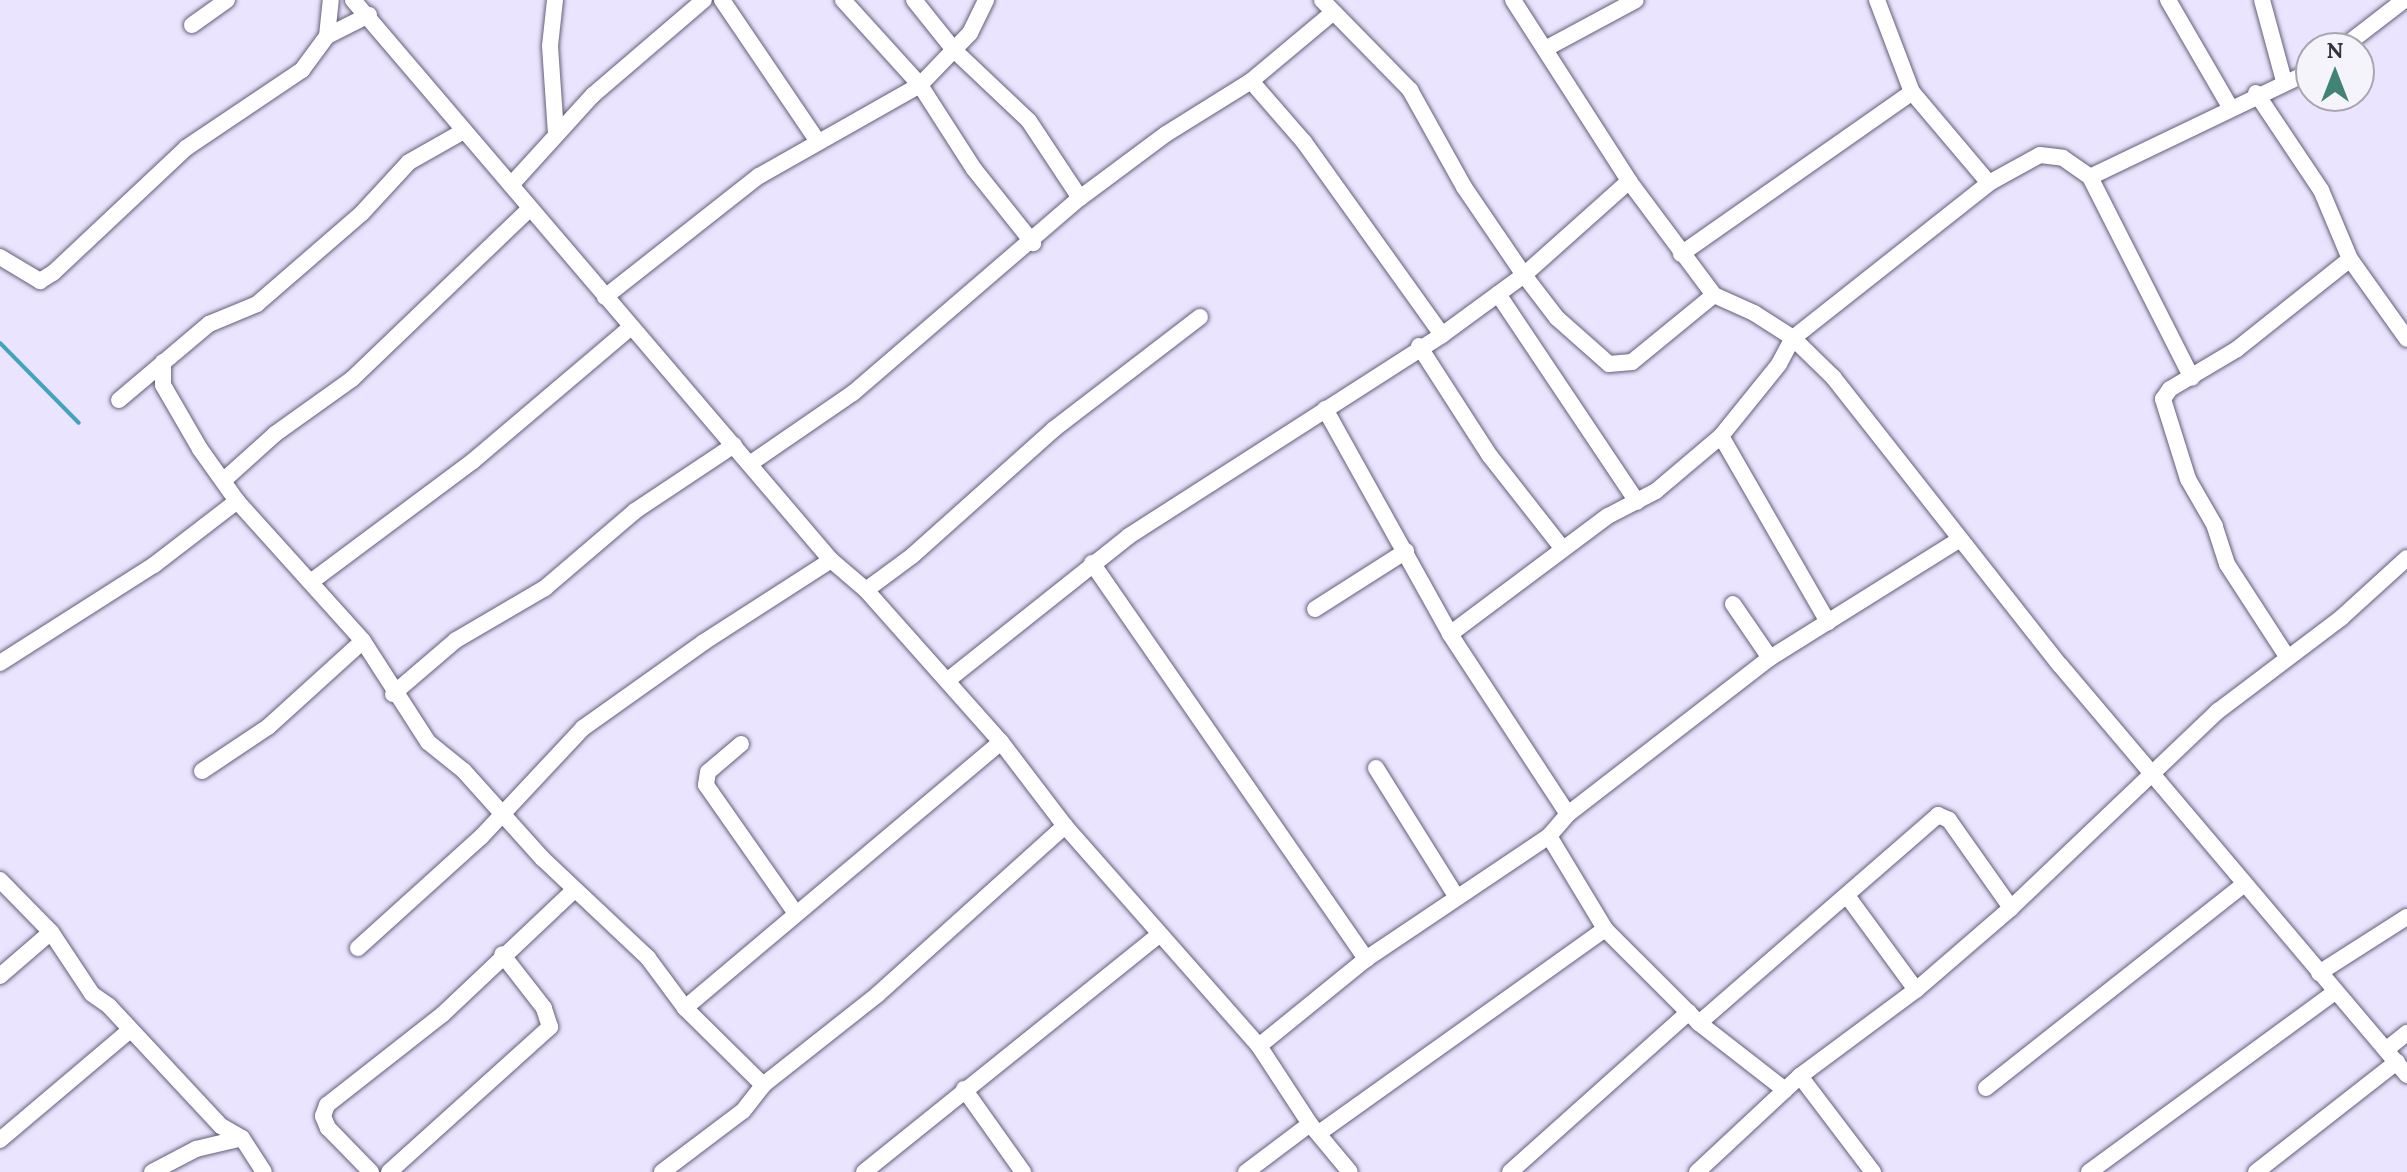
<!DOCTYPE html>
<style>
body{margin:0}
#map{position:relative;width:2407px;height:1172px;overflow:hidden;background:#eae4fe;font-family:Lora,serif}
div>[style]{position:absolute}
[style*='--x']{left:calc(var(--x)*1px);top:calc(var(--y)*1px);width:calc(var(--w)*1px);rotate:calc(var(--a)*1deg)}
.stream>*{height:4px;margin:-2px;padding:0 2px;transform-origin:2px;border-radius:2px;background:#40a4bf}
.roads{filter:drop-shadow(0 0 2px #655e79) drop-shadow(0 0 2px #655e79)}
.minor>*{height:16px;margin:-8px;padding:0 8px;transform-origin:8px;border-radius:8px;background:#fff}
span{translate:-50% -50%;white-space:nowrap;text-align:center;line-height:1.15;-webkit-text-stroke:6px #f6f4fb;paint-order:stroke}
.north{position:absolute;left:2295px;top:32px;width:80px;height:80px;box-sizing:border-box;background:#f6f4fb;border:2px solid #a9a6b0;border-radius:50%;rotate:0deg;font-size:22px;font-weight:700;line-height:32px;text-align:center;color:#35323f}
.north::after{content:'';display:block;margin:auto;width:28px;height:36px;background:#418374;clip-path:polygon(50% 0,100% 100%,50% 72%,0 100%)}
</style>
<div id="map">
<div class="stream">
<i style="--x:0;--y:343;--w:112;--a:45.4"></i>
</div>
<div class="roads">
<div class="minor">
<i style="--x:353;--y:0;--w:736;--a:49.52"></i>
<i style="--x:831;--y:560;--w:46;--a:40.6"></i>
<i style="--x:866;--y:590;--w:203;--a:48.4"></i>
<i style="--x:1001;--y:742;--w:106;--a:52.7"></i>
<i style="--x:1065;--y:826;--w:293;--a:48.6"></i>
<i style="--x:1259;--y:1046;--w:93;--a:56.8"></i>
<i style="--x:1310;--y:1124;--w:62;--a:50.2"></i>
<i style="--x:555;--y:0;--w:46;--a:96.2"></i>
<i style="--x:550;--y:46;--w:89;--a:86.1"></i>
<i style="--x:722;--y:0;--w:171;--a:55.9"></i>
<i style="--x:843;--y:0;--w:115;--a:47.8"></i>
<i style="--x:920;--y:85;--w:100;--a:57.3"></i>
<i style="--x:974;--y:169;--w:95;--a:51.4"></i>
<i style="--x:914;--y:0;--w:64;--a:51.3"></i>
<i style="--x:954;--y:50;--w:103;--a:43.4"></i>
<i style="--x:1029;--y:121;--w:92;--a:56.5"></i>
<i style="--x:1322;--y:0;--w:126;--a:45.6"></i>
<i style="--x:1410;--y:90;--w:111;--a:60.9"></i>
<i style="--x:1464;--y:187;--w:107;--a:55.7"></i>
<i style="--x:1524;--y:275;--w:54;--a:52.5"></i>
<i style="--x:1557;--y:318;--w:69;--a:41.5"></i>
<i style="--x:1609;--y:364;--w:23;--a:-5"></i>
<i style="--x:1632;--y:362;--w:106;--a:-39.3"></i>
<i style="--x:1513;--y:0;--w:215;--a:57.3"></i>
<i style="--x:1629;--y:181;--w:142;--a:53.3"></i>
<i style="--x:1714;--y:295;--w:44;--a:24.2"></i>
<i style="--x:1754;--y:313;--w:46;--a:32.7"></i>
<i style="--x:1793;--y:338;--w:56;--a:44.3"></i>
<i style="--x:1833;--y:377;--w:367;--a:51.8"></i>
<i style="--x:2060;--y:665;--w:537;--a:49.76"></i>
<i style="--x:1877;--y:0;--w:98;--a:69.2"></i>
<i style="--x:1912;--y:92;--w:119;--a:49.8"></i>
<i style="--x:2168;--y:0;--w:124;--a:59.9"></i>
<i style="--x:2262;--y:0;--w:84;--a:74.8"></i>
<i style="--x:192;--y:25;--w:43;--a:-35.5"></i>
<i style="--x:327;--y:36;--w:36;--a:-84"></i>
<i style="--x:2342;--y:48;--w:78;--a:-37.7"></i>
<i style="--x:1545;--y:49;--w:103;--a:-28.3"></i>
<i style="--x:1251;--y:81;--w:81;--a:49"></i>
<i style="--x:1304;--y:142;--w:237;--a:54.4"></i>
<i style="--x:2256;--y:93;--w:117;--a:56.2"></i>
<i style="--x:2321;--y:190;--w:75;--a:67.2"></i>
<i style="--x:2350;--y:259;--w:98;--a:54.5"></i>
<i style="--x:2090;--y:177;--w:245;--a:-25.6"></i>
<i style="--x:511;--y:185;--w:122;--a:-47.7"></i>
<i style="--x:593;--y:95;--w:146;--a:-40.6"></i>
<i style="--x:1681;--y:254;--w:282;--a:-35"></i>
<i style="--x:0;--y:257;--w:47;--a:31"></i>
<i style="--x:40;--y:281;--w:15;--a:-32"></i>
<i style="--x:53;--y:273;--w:183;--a:-43.2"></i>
<i style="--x:186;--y:148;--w:140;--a:-33.9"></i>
<i style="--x:302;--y:70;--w:42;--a:-53.7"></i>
<i style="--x:327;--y:36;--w:47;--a:-26.6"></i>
<i style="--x:1498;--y:294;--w:250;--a:56.2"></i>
<i style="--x:605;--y:297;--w:196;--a:-38.2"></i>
<i style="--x:759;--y:176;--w:185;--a:-29.5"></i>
<i style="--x:920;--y:85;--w:72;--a:-46.1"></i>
<i style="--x:970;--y:33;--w:37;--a:-64"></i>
<i style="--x:1419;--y:346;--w:131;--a:57.2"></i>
<i style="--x:1490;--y:456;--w:118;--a:51.9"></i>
<i style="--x:163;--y:362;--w:23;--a:90"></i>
<i style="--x:163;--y:385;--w:74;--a:60"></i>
<i style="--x:200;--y:449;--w:64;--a:54.6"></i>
<i style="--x:237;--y:501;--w:188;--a:48"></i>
<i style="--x:363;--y:641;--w:120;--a:57.2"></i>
<i style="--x:428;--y:742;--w:46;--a:38.9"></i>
<i style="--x:464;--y:771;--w:117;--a:48.1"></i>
<i style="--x:542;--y:858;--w:146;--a:43.3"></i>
<i style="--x:648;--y:958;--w:62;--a:53.5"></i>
<i style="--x:685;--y:1008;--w:110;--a:44.6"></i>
<i style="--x:119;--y:400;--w:118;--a:-40.2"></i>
<i style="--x:209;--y:324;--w:52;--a:-22.6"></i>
<i style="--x:257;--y:304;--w:139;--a:-40.9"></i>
<i style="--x:362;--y:213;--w:69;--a:-47.3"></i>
<i style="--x:409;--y:162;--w:61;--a:-29.5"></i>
<i style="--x:1325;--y:409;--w:257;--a:60.9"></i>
<i style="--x:1450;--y:634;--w:215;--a:56.8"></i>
<i style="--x:1721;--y:436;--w:215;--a:60.1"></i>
<i style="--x:751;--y:463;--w:124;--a:-34.5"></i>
<i style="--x:853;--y:393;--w:299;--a:-40.7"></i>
<i style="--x:1080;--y:198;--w:107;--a:-36.7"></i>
<i style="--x:1166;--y:134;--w:100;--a:-31.9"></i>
<i style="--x:1251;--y:81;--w:104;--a:-39.9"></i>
<i style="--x:224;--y:480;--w:69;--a:-42"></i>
<i style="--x:275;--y:434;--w:95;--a:-35.5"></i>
<i style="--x:352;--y:379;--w:245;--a:-43.8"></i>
<i style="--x:1092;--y:563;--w:482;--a:55.3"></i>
<i style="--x:312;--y:581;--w:201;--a:-36.7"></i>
<i style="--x:473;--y:461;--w:206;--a:-40.3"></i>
<i style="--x:866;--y:590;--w:57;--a:-36.5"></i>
<i style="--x:912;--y:556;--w:191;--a:-41.8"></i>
<i style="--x:1054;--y:429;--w:184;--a:-37.5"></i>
<i style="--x:1733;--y:604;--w:65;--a:55.6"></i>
<i style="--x:1315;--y:609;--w:108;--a:-32.5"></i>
<i style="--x:1450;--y:634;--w:197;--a:-36.8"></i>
<i style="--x:1608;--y:516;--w:54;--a:-27.5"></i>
<i style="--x:1656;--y:491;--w:85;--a:-40.2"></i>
<i style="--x:1721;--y:436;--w:92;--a:-51.1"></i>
<i style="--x:1779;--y:364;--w:30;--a:-62"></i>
<i style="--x:1793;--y:338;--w:250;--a:-38.3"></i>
<i style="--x:1989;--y:183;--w:58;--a:-28.8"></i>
<i style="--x:2040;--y:155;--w:23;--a:7"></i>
<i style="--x:2063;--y:158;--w:33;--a:35"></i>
<i style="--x:2090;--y:177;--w:225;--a:63.1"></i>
<i style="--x:2286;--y:655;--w:108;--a:-123"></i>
<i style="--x:2227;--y:564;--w:40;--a:-108"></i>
<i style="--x:2215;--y:526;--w:54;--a:-119.9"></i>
<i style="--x:2188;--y:479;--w:84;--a:-107.4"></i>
<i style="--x:2163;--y:399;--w:12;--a:-55"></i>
<i style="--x:2170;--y:389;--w:78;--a:-30.8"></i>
<i style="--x:2237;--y:349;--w:144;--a:-38.5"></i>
<i style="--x:0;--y:663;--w:183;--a:-32.5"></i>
<i style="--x:154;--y:565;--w:105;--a:-37.6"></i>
<i style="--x:948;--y:680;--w:231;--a:-38.5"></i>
<i style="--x:1129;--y:536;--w:372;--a:-32.7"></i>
<i style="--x:1442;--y:335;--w:102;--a:-36.2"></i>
<i style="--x:1524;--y:275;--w:141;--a:-41.8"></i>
<i style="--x:393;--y:694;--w:83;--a:-40.6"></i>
<i style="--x:456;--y:640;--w:103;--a:-30.3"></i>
<i style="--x:545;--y:588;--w:118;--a:-40.5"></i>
<i style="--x:635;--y:511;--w:119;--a:-33.7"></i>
<i style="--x:741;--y:744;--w:43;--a:139.7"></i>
<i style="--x:708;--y:772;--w:13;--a:99"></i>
<i style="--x:706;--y:785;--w:155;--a:55"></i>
<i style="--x:1376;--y:768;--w:151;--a:58"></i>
<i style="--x:202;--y:771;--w:79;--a:-33.7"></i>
<i style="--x:268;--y:727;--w:128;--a:-42.2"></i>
<i style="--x:1549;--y:836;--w:109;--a:58.9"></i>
<i style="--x:1605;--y:929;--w:133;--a:45"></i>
<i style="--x:1699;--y:1023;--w:109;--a:37.9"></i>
<i style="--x:0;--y:880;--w:73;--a:45.6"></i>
<i style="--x:51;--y:932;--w:74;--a:56.5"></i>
<i style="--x:92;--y:994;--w:21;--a:35"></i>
<i style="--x:109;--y:1006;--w:164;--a:47"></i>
<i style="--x:221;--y:1126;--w:24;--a:30"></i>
<i style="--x:242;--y:1138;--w:40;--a:57.1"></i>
<i style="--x:1848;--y:897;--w:115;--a:53.8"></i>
<i style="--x:358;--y:948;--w:166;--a:-42.1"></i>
<i style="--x:481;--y:837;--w:149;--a:-46.9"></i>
<i style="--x:583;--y:728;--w:148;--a:-35.4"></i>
<i style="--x:704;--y:642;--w:151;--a:-32.8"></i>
<i style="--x:2319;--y:973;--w:104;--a:-32.5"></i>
<i style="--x:0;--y:976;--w:67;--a:-40.8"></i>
<i style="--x:685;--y:1008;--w:413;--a:-40.1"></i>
<i style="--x:1699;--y:1023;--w:317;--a:-41"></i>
<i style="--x:1938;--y:815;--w:12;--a:24"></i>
<i style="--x:1949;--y:820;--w:108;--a:54.8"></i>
<i style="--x:1259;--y:1046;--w:138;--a:-39.1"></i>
<i style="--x:1366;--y:959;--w:220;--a:-33.9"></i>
<i style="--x:1549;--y:836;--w:29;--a:-49"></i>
<i style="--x:1568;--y:814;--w:255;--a:-37.7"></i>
<i style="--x:1770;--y:658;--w:223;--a:-32"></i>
<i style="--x:2387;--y:1049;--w:26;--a:-39"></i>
<i style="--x:1800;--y:1076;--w:121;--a:52.8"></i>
<i style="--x:1986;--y:1088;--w:326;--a:-38.3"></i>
<i style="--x:964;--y:1089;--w:102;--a:54.6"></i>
<i style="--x:1319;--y:1133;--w:351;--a:-35.5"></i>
<i style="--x:0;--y:1140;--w:169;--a:-40.2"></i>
<i style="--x:152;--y:1172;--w:50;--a:-27.6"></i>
<i style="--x:196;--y:1149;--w:47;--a:-13.4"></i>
<i style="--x:371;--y:1172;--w:62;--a:-134.3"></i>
<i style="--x:328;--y:1128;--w:13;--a:-113"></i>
<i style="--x:323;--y:1116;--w:12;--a:-70"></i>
<i style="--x:327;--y:1105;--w:147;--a:-38.1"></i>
<i style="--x:443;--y:1014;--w:180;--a:-43.4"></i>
<i style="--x:389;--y:1172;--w:217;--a:-42"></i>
<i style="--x:550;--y:1027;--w:20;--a:-108"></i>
<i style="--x:544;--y:1008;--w:68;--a:-127.9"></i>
<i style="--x:662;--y:1172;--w:101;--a:-37"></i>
<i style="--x:743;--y:1111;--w:33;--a:-52"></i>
<i style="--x:763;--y:1085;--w:145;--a:-38.3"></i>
<i style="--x:877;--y:995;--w:253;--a:-42"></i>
<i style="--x:864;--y:1172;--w:377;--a:-38.8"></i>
<i style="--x:1246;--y:1172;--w:80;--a:-36.9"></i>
<i style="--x:1510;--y:1172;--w:240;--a:-41.8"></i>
<i style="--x:1697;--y:1172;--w:141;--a:-43"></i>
<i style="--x:1800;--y:1076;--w:144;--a:-36.6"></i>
<i style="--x:1916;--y:990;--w:125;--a:-40.8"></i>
<i style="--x:2011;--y:908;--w:286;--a:-43.6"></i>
<i style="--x:2218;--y:711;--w:154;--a:-37.1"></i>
<i style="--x:2341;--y:618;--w:89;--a:-42.3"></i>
<i style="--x:2089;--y:1172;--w:305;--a:-36.2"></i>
<i style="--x:2256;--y:1172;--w:179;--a:-38"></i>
</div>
</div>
<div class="north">N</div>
</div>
